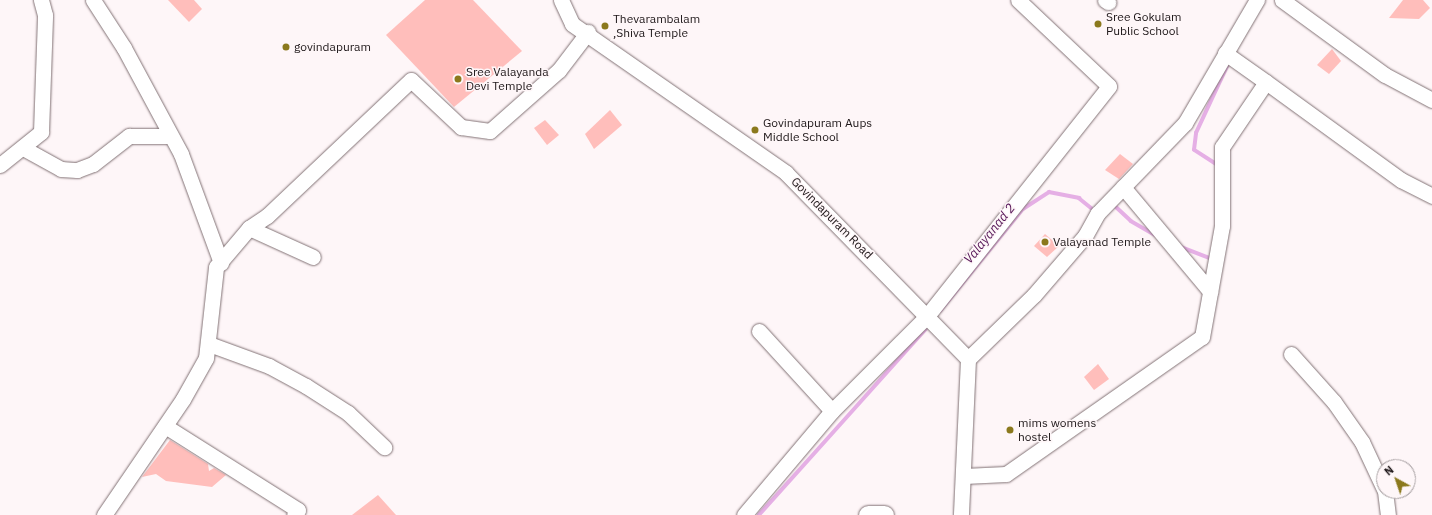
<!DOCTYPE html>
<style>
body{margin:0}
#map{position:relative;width:1432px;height:515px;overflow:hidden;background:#fef6f8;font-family:"IBM Plex Sans",sans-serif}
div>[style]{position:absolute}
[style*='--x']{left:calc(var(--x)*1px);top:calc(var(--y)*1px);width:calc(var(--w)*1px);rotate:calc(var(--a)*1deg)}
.stream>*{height:3.5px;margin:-1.75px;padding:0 1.75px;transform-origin:1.75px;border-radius:1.75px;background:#e5afe5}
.building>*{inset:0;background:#ffbebb}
.roads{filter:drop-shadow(0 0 1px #827275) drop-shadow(0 0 1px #827275)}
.minor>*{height:15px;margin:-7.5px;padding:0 7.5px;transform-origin:7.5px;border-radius:7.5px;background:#fff}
.major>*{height:19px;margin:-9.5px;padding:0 9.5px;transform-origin:9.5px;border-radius:9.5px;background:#fff}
.dots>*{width:11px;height:11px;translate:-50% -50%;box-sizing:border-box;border:2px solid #fef6f8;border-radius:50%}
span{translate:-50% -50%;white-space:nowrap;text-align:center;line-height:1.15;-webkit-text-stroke:3px #fef6f8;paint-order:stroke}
.poi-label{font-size:12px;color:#1e1719}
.left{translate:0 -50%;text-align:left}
.street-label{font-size:12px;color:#1e1719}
.water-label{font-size:13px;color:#551657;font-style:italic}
.north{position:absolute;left:1376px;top:459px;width:40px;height:40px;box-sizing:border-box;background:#fef6f8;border:1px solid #a49d9f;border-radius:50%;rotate:320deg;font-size:11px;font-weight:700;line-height:16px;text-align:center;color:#1e1719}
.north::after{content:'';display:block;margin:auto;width:14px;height:18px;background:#8b791d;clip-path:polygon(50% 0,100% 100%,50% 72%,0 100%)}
</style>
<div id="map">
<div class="stream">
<i style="--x:1217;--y:165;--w:27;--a:-147"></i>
<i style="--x:1194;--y:150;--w:17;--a:-83"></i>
<i style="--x:1196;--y:133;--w:81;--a:-65"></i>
<i style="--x:1112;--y:203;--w:26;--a:43"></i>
<i style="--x:1131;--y:221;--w:28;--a:30"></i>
<i style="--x:1181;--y:247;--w:30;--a:21"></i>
<i style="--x:940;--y:311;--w:132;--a:-50.9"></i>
<i style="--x:1023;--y:209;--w:31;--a:-33"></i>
<i style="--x:1049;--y:192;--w:31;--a:11"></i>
<i style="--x:1079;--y:198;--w:21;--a:39"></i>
<i style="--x:759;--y:515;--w:249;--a:-48.1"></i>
</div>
<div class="building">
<i style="clip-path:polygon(168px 0,194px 0,202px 9px,189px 22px)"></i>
<i style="clip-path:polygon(425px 0,473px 0,522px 51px,454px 107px,386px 35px)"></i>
<i style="clip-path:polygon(1403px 0,1423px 0,1430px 8px,1419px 19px,1389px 18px)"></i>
<i style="clip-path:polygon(1332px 49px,1341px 61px,1329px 74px,1317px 65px)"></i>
<i style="clip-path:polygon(610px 110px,622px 125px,594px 149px,585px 134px)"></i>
<i style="clip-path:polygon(545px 120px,559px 135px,547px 145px,534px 128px)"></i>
<i style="clip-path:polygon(1120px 154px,1133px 164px,1119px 179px,1105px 170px)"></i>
<i style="clip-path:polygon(1045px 234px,1059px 246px,1047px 257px,1034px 246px)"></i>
<i style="clip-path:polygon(1098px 364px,1109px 379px,1094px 390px,1084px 377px)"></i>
<i style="clip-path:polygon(170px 440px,208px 464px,209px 471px,214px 468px,226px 475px,212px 487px,166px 481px,156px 474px,142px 477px)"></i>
<i style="clip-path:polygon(378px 495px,396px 515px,352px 515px)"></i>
</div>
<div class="roads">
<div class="minor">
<i style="--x:93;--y:0;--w:57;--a:57.1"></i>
<i style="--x:124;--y:48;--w:120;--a:61.7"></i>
<i style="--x:181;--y:154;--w:116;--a:69.8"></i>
<i style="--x:561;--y:0;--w:26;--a:65"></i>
<i style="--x:572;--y:24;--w:261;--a:34.8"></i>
<i style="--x:786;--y:173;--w:260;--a:45.6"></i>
<i style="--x:968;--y:359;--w:156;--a:92.6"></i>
<i style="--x:1105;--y:0;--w:4;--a:34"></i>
<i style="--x:1282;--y:0;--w:127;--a:36.1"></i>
<i style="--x:1385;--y:75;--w:53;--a:28"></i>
<i style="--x:1225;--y:53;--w:50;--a:35.3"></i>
<i style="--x:23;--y:148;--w:43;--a:28.9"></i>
<i style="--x:61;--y:169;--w:16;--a:4"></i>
<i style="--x:77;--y:170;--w:17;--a:-21"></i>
<i style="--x:93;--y:164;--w:46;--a:-37.9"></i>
<i style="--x:129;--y:136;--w:41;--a:0"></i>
<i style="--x:0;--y:165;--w:53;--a:-38.8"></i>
<i style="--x:41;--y:132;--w:117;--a:-88"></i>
<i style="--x:45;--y:15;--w:16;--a:-105"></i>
<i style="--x:1123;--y:187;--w:136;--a:50.1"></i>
<i style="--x:249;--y:228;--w:70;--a:24.4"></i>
<i style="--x:759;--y:331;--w:108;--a:47.6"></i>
<i style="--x:209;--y:344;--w:64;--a:20.1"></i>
<i style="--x:269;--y:366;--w:42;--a:28.4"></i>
<i style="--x:306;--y:386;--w:50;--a:32.7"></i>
<i style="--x:348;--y:413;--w:50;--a:43.4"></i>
<i style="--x:1291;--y:354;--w:64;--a:48.1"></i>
<i style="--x:1334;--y:402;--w:49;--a:55"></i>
<i style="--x:1362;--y:442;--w:52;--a:64.9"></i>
<i style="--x:968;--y:359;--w:92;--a:-44.1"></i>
<i style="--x:1034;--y:295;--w:78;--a:-49.2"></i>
<i style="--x:1085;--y:236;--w:26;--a:-61"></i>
<i style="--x:1098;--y:213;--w:125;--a:-46"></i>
<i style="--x:1185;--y:123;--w:143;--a:-59.7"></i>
<i style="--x:165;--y:426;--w:157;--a:32.3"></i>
<i style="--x:298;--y:510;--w:6;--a:129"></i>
<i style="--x:964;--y:476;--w:42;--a:-2.7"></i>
<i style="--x:1006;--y:474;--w:239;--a:-35"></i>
<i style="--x:1202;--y:337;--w:113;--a:-79.8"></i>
<i style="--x:1222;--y:226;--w:79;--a:-90"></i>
<i style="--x:1222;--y:147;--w:78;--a:-55.9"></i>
<i style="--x:1266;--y:82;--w:167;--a:36"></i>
<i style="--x:1401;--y:180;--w:35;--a:27"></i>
<i style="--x:1385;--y:491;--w:24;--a:83"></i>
<i style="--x:104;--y:515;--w:140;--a:-55.7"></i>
<i style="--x:183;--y:399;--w:47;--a:-60.7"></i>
<i style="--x:206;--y:358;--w:92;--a:-83.7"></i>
<i style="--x:216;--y:267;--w:51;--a:-49.8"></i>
<i style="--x:249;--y:228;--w:22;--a:-34"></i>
<i style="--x:267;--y:216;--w:198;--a:-43.4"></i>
<i style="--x:411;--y:80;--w:69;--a:43.2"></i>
<i style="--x:461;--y:127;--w:29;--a:8"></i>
<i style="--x:490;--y:131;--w:92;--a:-41.5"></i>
<i style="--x:559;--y:70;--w:48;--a:-52.7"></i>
<i style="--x:744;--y:515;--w:136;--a:-49.8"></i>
<i style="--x:832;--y:411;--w:134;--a:-45"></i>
<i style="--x:927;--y:316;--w:293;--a:-51.6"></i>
<i style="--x:1109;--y:86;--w:125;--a:-136.6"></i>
</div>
<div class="major">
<i style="--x:868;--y:515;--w:16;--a:0"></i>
</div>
</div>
<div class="dots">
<i style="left:1098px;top:24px;background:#8b791d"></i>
<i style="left:605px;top:26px;background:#8b791d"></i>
<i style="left:286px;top:47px;background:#8b791d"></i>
<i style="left:458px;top:79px;background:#8b791d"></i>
<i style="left:755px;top:130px;background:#8b791d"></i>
<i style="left:1045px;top:242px;background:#8b791d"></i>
<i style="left:1010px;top:430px;background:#8b791d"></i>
</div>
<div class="poi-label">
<span class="left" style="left:1106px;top:24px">Sree Gokulam<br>Public School</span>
<span class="left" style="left:613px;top:26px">Thevarambalam<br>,Shiva Temple</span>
<span class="left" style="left:294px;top:47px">govindapuram</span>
<span class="left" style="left:466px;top:79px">Sree Valayanda<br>Devi Temple</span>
<span class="left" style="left:763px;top:130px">Govindapuram Aups<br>Middle School</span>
<span class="left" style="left:1053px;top:242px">Valayanad Temple</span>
<span class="left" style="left:1018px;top:430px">mims womens<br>hostel</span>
</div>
<div class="street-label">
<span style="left:832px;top:218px;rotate:45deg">Govindapuram Road</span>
</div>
<div class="water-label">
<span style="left:990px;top:234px;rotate:-51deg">Valayanad 2</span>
</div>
<div class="north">N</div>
</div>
